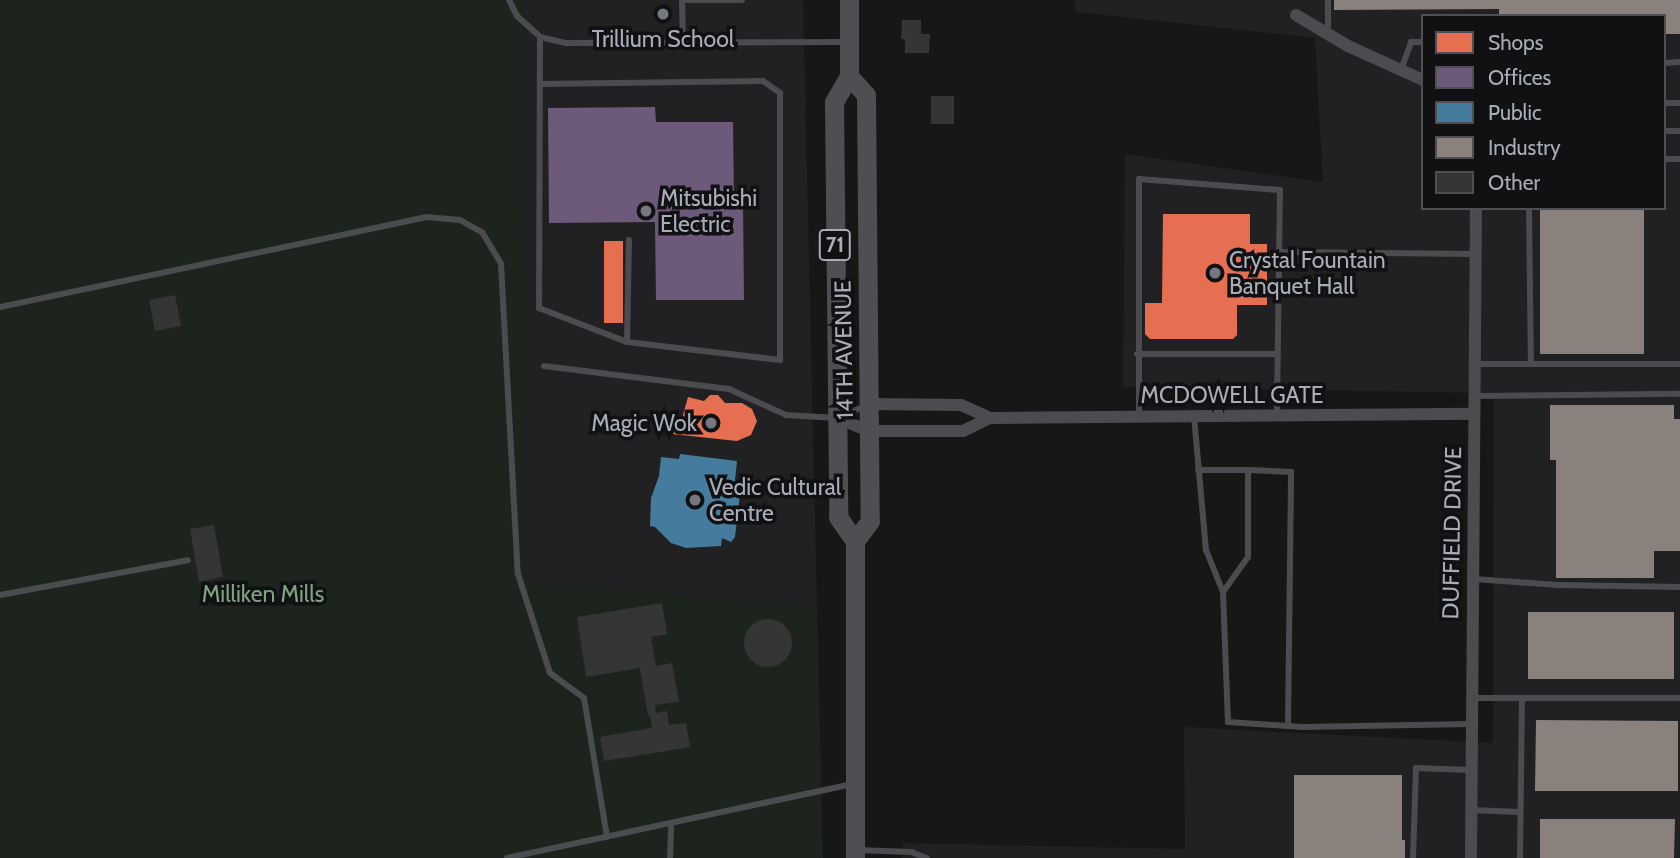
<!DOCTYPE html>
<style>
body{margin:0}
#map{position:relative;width:1680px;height:858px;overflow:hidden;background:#171717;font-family:Cabin,sans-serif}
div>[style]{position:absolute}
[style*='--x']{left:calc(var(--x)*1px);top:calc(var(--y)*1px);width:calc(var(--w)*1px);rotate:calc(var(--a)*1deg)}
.built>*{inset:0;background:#212123}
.green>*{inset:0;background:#1d241e}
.shops>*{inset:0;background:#e76f51}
.offices>*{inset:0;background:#6d597a}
.public>*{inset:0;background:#457b9d}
.industry>*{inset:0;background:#8a817c}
.building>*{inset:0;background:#353536}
.round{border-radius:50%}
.service>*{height:6px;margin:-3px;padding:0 3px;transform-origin:3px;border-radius:3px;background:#4b4c50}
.minor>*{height:12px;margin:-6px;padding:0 6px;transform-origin:6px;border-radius:6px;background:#4b4c50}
.primary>*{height:19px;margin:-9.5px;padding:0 9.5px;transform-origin:9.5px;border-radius:9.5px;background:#4d4f52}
.dots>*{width:19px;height:19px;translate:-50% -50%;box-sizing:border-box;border:4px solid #111113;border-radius:50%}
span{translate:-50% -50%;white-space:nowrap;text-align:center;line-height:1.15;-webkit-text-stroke:7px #111113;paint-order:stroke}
.shield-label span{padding:2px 5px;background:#111113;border:2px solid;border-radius:5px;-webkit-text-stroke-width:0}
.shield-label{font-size:21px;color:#a8adb8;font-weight:700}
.poi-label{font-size:23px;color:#a8adb8}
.left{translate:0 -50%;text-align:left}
.right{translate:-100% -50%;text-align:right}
.street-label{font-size:23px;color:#a8adb8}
.park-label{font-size:23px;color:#7fa381}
.legend{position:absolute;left:1421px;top:14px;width:245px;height:196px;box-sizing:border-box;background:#111113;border:2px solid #4d4f55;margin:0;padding:9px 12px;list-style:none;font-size:21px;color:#a8adb8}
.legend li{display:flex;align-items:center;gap:14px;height:35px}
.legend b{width:35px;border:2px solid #4d4f55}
</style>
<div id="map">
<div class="built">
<i style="clip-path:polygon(523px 0,803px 0,817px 607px,526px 583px)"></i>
<i style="clip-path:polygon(evenodd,1075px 0,1680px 0,1680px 858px,902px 858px,903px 843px,1185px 849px,1184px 727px,1493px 743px,1494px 393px,1123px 387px,1125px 154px,1323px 182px,1315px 38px,1076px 12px,1075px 0,1423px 16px,1664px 16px,1664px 208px,1423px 208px,1423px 16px)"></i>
</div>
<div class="green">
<i style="clip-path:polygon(0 0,523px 0,526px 582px,817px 607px,823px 858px,0 858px)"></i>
</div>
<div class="shops">
<i style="clip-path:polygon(1163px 214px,1250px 214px,1250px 244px,1267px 244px,1267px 305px,1237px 305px,1237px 335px,1233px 339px,1150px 339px,1145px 334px,1145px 303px,1162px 303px)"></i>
<i style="clip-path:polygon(604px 241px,623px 241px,623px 323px,604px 323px)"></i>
<i style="clip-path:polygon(710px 395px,718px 395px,725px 403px,742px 403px,752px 409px,757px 421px,751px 435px,737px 441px,672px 434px,673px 422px,685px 424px,683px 415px,688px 397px,704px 401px)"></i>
</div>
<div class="offices">
<i style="clip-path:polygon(655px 107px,656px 122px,733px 122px,734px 199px,743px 200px,744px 300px,656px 300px,655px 222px,549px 223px,548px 108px)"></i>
</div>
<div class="public">
<i style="clip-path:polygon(680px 454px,737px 461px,735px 480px,741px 486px,735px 537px,731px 542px,722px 538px,721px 546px,686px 548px,671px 543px,655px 527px,650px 526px,651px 498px,659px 476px,661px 457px,679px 459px)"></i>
</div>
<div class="industry">
<i style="clip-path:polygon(1334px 0,1680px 0,1680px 34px,1664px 34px,1664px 16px,1499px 16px,1499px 9px,1334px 10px)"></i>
<i style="clip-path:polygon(1540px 208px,1644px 208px,1644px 354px,1540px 354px)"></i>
<i style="clip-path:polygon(1550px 405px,1674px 405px,1674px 419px,1680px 419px,1680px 551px,1654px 551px,1654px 578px,1556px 578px,1556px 460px,1550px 460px)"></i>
<i style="clip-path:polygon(1528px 612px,1674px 612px,1674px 679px,1528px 679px)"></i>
<i style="clip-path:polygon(1536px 720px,1678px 721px,1678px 791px,1535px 791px)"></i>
<i style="clip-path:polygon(1294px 775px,1402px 775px,1402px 840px,1405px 840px,1405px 858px,1294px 858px)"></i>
<i style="clip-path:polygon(1540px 819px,1675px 819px,1674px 858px,1540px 858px)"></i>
</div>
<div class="building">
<i style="clip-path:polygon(902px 20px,921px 20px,921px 34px,930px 34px,929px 53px,905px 53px,905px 39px,901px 39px)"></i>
<i style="clip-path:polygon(931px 96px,954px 96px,954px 124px,931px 124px)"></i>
<i style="clip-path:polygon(175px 295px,181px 326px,155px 331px,149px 300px)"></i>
<i style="clip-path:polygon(214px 525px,223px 577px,199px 582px,190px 529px)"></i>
<i style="clip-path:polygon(662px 603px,667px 634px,651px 637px,656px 666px,672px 663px,679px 702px,655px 705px,656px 713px,667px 711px,669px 725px,686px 723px,690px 747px,604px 761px,600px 737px,652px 728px,650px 715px,648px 716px,640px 668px,586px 677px,577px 617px)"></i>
<i class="round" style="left:744px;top:619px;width:48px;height:48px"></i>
</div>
<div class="service">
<i style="--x:509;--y:0;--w:18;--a:63"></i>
<i style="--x:517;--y:16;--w:31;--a:42"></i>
<i style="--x:540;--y:37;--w:27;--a:13"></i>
<i style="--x:566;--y:43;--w:280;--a:-0.2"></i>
<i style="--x:682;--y:0;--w:60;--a:0"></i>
<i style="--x:682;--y:0;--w:43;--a:88.7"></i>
<i style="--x:1328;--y:0;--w:33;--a:90"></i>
<i style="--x:540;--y:37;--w:271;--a:90.2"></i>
<i style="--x:539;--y:308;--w:94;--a:21.1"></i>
<i style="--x:1664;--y:63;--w:16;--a:-4"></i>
<i style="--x:1401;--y:70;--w:30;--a:-70"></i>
<i style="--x:1411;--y:42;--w:12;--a:0"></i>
<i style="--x:540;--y:84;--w:223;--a:-0.8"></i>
<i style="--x:763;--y:81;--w:21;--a:35"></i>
<i style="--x:780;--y:93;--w:267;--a:90"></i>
<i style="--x:780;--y:360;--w:154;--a:-173.3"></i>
<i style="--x:627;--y:342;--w:102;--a:-88.9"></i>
<i style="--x:1664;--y:103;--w:16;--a:0"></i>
<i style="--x:1664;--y:131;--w:16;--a:0"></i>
<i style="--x:1664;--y:159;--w:16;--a:0"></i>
<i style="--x:1529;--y:208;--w:156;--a:89.3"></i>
<i style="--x:1277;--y:252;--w:198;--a:0.6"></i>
<i style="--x:0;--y:307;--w:435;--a:-11.9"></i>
<i style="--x:426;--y:217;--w:34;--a:5"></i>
<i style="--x:460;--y:220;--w:25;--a:29"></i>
<i style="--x:482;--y:232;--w:37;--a:59"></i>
<i style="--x:501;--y:264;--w:310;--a:86.9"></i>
<i style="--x:518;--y:574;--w:104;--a:72.1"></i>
<i style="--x:550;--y:673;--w:42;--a:36.3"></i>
<i style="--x:584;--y:698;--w:141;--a:80.6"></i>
<i style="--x:1137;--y:354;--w:139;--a:0"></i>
<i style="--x:1475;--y:364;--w:205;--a:0"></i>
<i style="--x:544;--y:366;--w:186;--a:7.1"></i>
<i style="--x:729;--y:389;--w:63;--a:24.5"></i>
<i style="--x:786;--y:415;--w:51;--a:3.4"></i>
<i style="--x:837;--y:418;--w:30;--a:-23"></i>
<i style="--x:1474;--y:396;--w:206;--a:-0.6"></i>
<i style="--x:1139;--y:416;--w:237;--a:-90"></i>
<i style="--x:1139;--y:179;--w:141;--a:4.5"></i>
<i style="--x:1280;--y:190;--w:225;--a:90.8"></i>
<i style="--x:1194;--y:416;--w:135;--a:84.9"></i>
<i style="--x:1206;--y:550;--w:45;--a:68"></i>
<i style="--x:1198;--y:470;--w:50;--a:0"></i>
<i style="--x:1474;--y:579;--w:84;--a:4.1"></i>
<i style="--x:1558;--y:585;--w:122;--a:0.9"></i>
<i style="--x:0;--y:595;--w:191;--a:-10.5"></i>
<i style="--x:1472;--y:698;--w:208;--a:0"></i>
<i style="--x:1288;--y:726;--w:254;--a:-89.3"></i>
<i style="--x:1291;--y:472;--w:43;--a:-177.3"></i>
<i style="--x:1248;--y:470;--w:87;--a:90"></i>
<i style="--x:1248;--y:557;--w:43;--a:125.5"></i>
<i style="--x:1223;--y:592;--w:130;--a:87.8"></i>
<i style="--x:1228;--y:722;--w:60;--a:3.8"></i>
<i style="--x:1288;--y:726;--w:14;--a:4"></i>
<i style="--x:1302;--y:727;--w:168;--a:-1"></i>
<i style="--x:1471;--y:810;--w:49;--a:2.3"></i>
<i style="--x:857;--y:850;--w:54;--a:2.1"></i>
<i style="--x:911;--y:852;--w:17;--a:21"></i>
<i style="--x:507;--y:858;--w:352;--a:-12.1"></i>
<i style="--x:670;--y:858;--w:35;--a:-88"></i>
<i style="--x:1413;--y:858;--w:90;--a:-88.1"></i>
<i style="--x:1416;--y:768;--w:54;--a:2.1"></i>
<i style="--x:1520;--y:858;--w:160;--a:-89.3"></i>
</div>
<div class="minor">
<i style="--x:1296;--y:15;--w:61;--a:30.8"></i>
<i style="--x:1348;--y:46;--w:82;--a:24.4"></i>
<i style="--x:870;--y:404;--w:91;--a:0.6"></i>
<i style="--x:961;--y:405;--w:32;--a:24"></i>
<i style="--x:990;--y:418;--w:484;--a:-0.5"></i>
<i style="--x:837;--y:418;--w:35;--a:22"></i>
<i style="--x:870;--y:431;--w:93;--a:0"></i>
<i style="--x:963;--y:431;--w:30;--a:-26"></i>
<i style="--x:1471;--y:858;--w:650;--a:-89.56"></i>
</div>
<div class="primary">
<i style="--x:849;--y:0;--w:76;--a:90"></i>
<i style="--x:849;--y:76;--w:30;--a:120"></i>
<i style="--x:834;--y:102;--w:415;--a:89.4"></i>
<i style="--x:838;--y:517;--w:29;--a:55"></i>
<i style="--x:855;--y:541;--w:317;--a:90"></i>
<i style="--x:849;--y:76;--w:25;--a:48"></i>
<i style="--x:866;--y:95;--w:426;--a:89.5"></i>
<i style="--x:870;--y:521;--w:25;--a:127"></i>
</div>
<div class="dots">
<i style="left:663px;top:14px;background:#757880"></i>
<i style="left:646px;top:211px;background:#757880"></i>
<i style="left:1215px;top:273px;background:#757880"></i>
<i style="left:711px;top:423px;background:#757880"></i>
<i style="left:695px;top:500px;background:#757880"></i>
</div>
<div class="shield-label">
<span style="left:835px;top:245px">71</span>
</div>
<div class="poi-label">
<span style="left:663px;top:39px">Trillium School</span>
<span class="left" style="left:660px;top:211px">Mitsubishi<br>Electric</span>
<span class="left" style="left:1229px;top:273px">Crystal Fountain<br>Banquet Hall</span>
<span class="right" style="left:697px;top:423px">Magic Wok</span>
<span class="left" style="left:709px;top:500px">Vedic Cultural<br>Centre</span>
</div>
<div class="street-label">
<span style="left:844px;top:350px;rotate:-91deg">14TH AVENUE</span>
<span style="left:1232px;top:395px">MCDOWELL GATE</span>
<span style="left:1452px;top:533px;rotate:-89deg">DUFFIELD DRIVE</span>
</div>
<div class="park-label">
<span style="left:263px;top:594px">Milliken Mills</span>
</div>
<ul class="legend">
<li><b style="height:19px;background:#e76f51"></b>Shops</li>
<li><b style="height:19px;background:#6d597a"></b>Offices</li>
<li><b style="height:19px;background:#457b9d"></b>Public</li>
<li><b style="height:19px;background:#8a817c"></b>Industry</li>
<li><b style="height:19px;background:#353536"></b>Other</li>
</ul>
</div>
